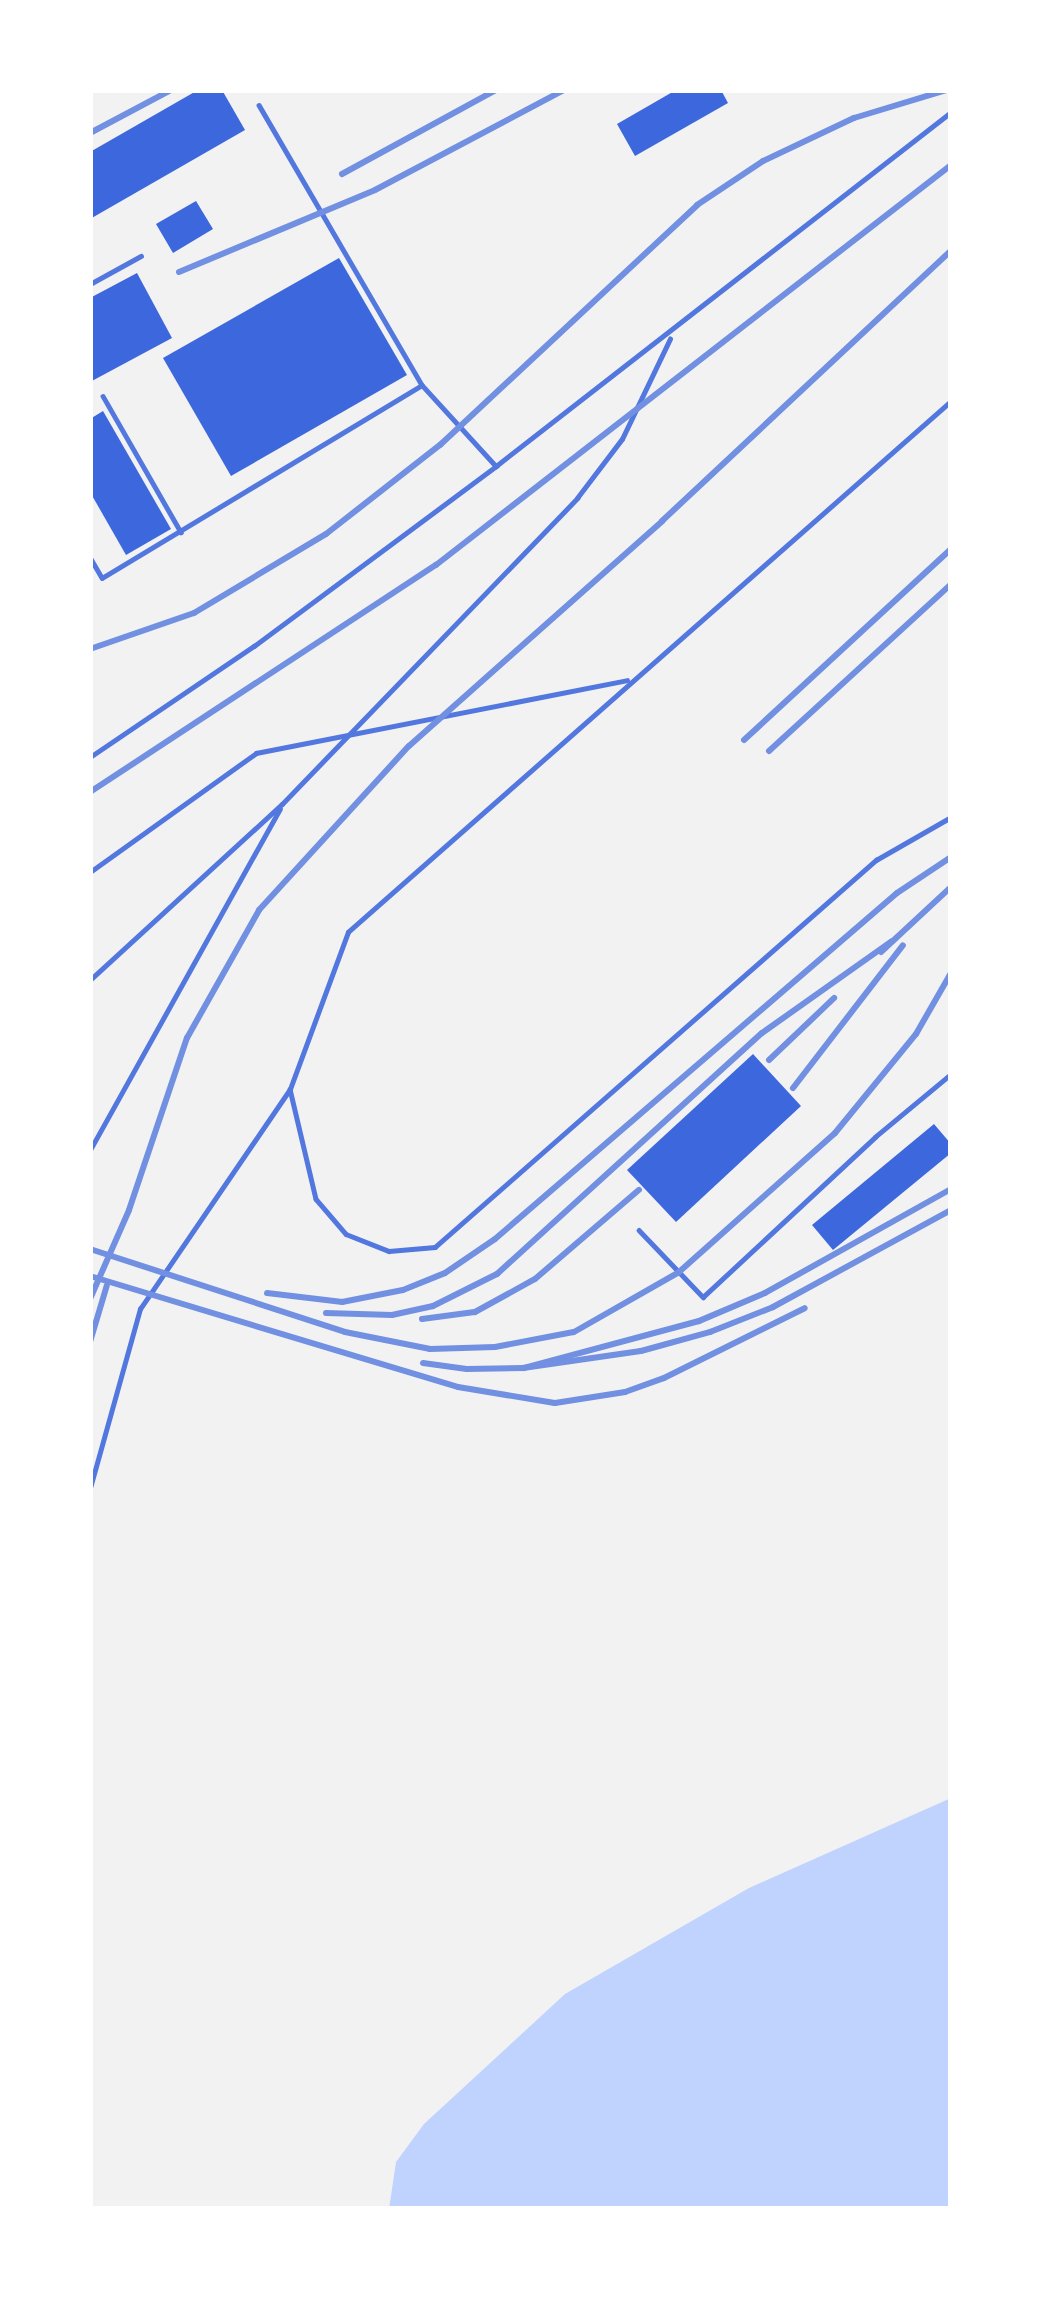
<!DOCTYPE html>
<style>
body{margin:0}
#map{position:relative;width:1041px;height:2299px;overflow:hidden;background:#f2f2f2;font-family:"Fira Sans",sans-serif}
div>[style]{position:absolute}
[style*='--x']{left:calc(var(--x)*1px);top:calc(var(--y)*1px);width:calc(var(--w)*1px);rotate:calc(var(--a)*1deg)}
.water>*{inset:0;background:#bfd3fe}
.building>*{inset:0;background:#3d67dc}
.service>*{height:4.5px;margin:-2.25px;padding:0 2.25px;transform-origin:2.25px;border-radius:2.25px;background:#5277de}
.rail>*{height:6px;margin:-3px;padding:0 3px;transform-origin:3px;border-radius:3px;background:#7290e2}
span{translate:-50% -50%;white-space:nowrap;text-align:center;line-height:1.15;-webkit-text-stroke:12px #fff;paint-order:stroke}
.frame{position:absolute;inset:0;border:93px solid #fff;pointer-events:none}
</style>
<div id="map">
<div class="water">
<i style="clip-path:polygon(951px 1798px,951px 2209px,389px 2209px,396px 2162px,424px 2124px,565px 1994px,749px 1888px)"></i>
</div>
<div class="building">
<i style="clip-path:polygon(198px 90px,222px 90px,245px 130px,90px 219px,90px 152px)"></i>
<i style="clip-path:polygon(676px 90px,721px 90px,728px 103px,635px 156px,617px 124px)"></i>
<i style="clip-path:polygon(196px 201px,213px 229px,173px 253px,156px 224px)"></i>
<i style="clip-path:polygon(339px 258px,407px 375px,231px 476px,163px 358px)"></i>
<i style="clip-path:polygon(137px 273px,172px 338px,90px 382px,90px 298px)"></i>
<i style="clip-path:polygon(103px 411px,171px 529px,126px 555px,90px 492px,90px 419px)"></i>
<i style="clip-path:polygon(753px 1054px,801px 1106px,676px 1222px,627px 1170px)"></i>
<i style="clip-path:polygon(934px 1124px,951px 1144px,951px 1153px,833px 1250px,812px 1225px)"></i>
</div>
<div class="service">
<i style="--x:259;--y:105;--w:324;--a:59.8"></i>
<i style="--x:422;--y:385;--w:110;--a:47.6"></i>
<i style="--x:90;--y:284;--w:58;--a:-28.8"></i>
<i style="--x:103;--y:396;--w:157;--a:60.2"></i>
<i style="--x:90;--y:557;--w:24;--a:60"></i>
<i style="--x:102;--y:578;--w:371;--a:-31.1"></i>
<i style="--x:90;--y:757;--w:198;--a:-34.1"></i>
<i style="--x:254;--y:646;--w:302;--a:-36.6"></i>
<i style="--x:496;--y:466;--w:576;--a:-37.88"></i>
<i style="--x:90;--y:872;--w:204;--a:-35.6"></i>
<i style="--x:256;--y:753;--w:378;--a:-11.1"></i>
<i style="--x:90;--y:980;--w:260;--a:-42.5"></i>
<i style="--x:282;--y:804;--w:425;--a:-46"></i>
<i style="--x:577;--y:498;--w:74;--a:-52.7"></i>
<i style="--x:622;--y:439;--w:111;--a:-64.4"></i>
<i style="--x:290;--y:1089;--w:113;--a:76.7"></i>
<i style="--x:316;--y:1199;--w:46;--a:49.4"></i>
<i style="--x:346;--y:1234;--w:46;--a:21.6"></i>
<i style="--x:389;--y:1251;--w:46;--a:-5"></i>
<i style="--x:435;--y:1247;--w:587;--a:-41.27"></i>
<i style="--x:876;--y:860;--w:86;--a:-29.8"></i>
<i style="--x:90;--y:1150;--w:390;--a:-60.9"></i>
<i style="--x:639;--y:1230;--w:93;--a:46.3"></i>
<i style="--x:703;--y:1297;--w:235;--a:-42.9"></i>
<i style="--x:875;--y:1137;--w:99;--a:-39.7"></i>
<i style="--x:90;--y:1488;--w:186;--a:-74.4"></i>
<i style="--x:140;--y:1309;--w:266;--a:-55.7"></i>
<i style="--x:290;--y:1089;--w:167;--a:-69.7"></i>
<i style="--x:348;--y:932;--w:803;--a:-41.37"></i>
</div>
<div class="rail">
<i style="--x:90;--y:133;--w:92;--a:-28"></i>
<i style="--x:342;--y:174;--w:175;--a:-28.6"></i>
<i style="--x:179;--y:272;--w:212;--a:-22.7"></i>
<i style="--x:375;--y:190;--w:214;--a:-27.9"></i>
<i style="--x:90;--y:649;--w:110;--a:-19.1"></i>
<i style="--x:194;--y:613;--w:154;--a:-30.9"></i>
<i style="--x:326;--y:534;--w:145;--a:-38"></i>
<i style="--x:440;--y:445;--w:352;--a:-43"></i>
<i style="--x:697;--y:205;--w:79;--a:-33.7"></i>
<i style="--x:763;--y:161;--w:101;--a:-25.3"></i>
<i style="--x:854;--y:118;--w:97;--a:-16.8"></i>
<i style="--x:744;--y:740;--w:282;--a:-42.7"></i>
<i style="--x:769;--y:751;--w:247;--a:-42.5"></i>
<i style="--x:90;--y:792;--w:414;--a:-33.3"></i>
<i style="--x:436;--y:565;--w:652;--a:-37.84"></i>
<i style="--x:881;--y:952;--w:96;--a:-42.9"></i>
<i style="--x:769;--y:1060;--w:90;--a:-43.6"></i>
<i style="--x:793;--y:1088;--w:180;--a:-52.4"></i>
<i style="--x:951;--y:1189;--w:213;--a:150.8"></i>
<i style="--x:765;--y:1293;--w:72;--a:157"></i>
<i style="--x:699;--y:1321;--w:182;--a:165"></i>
<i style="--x:523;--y:1368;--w:119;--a:-8.2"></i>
<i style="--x:641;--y:1351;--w:72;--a:-15.4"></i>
<i style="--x:710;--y:1332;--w:68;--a:-21.6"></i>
<i style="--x:773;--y:1307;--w:203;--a:-28.6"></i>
<i style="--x:90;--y:1249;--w:268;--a:18"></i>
<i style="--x:345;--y:1332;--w:87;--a:11.3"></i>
<i style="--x:430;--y:1349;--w:65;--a:-1.8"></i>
<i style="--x:495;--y:1347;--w:80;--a:-10.8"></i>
<i style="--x:574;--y:1332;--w:121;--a:-29.7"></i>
<i style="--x:679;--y:1272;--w:209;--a:-41.7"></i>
<i style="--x:835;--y:1133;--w:128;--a:-50.7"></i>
<i style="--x:916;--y:1034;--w:70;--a:-60.2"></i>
<i style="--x:90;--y:1276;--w:384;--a:16.8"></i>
<i style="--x:458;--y:1387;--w:98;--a:9.4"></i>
<i style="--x:555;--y:1403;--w:71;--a:-8.9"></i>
<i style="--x:625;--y:1392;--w:41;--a:-19.7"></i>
<i style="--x:664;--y:1378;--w:157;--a:-26.4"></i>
<i style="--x:267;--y:1293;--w:76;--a:6.8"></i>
<i style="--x:342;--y:1302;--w:62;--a:-11.1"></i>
<i style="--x:403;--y:1290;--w:45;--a:-22"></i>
<i style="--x:445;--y:1273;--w:60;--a:-34.2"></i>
<i style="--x:495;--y:1239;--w:530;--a:-40.72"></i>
<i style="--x:897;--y:893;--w:65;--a:-33.7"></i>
<i style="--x:90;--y:1299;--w:97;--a:-66.3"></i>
<i style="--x:129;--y:1210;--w:182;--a:-71.4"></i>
<i style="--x:187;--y:1038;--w:147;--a:-60.6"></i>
<i style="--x:259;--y:910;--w:222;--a:-47.6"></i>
<i style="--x:409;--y:746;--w:339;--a:-41.6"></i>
<i style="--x:662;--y:521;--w:396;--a:-43.1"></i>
<i style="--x:326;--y:1313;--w:66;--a:1.7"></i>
<i style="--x:392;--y:1315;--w:42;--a:-12.4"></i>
<i style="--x:433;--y:1306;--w:72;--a:-26.6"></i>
<i style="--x:497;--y:1274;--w:358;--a:-42.3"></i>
<i style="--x:762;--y:1033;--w:159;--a:-35.3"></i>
<i style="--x:422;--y:1319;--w:53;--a:-7.5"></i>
<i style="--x:475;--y:1312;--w:68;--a:-28.8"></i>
<i style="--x:535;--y:1279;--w:137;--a:-40.6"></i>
<i style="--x:90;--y:1342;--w:59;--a:-73.4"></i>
<i style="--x:423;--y:1363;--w:44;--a:7.8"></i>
<i style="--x:467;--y:1369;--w:56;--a:-1"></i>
</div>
<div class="frame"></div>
</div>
